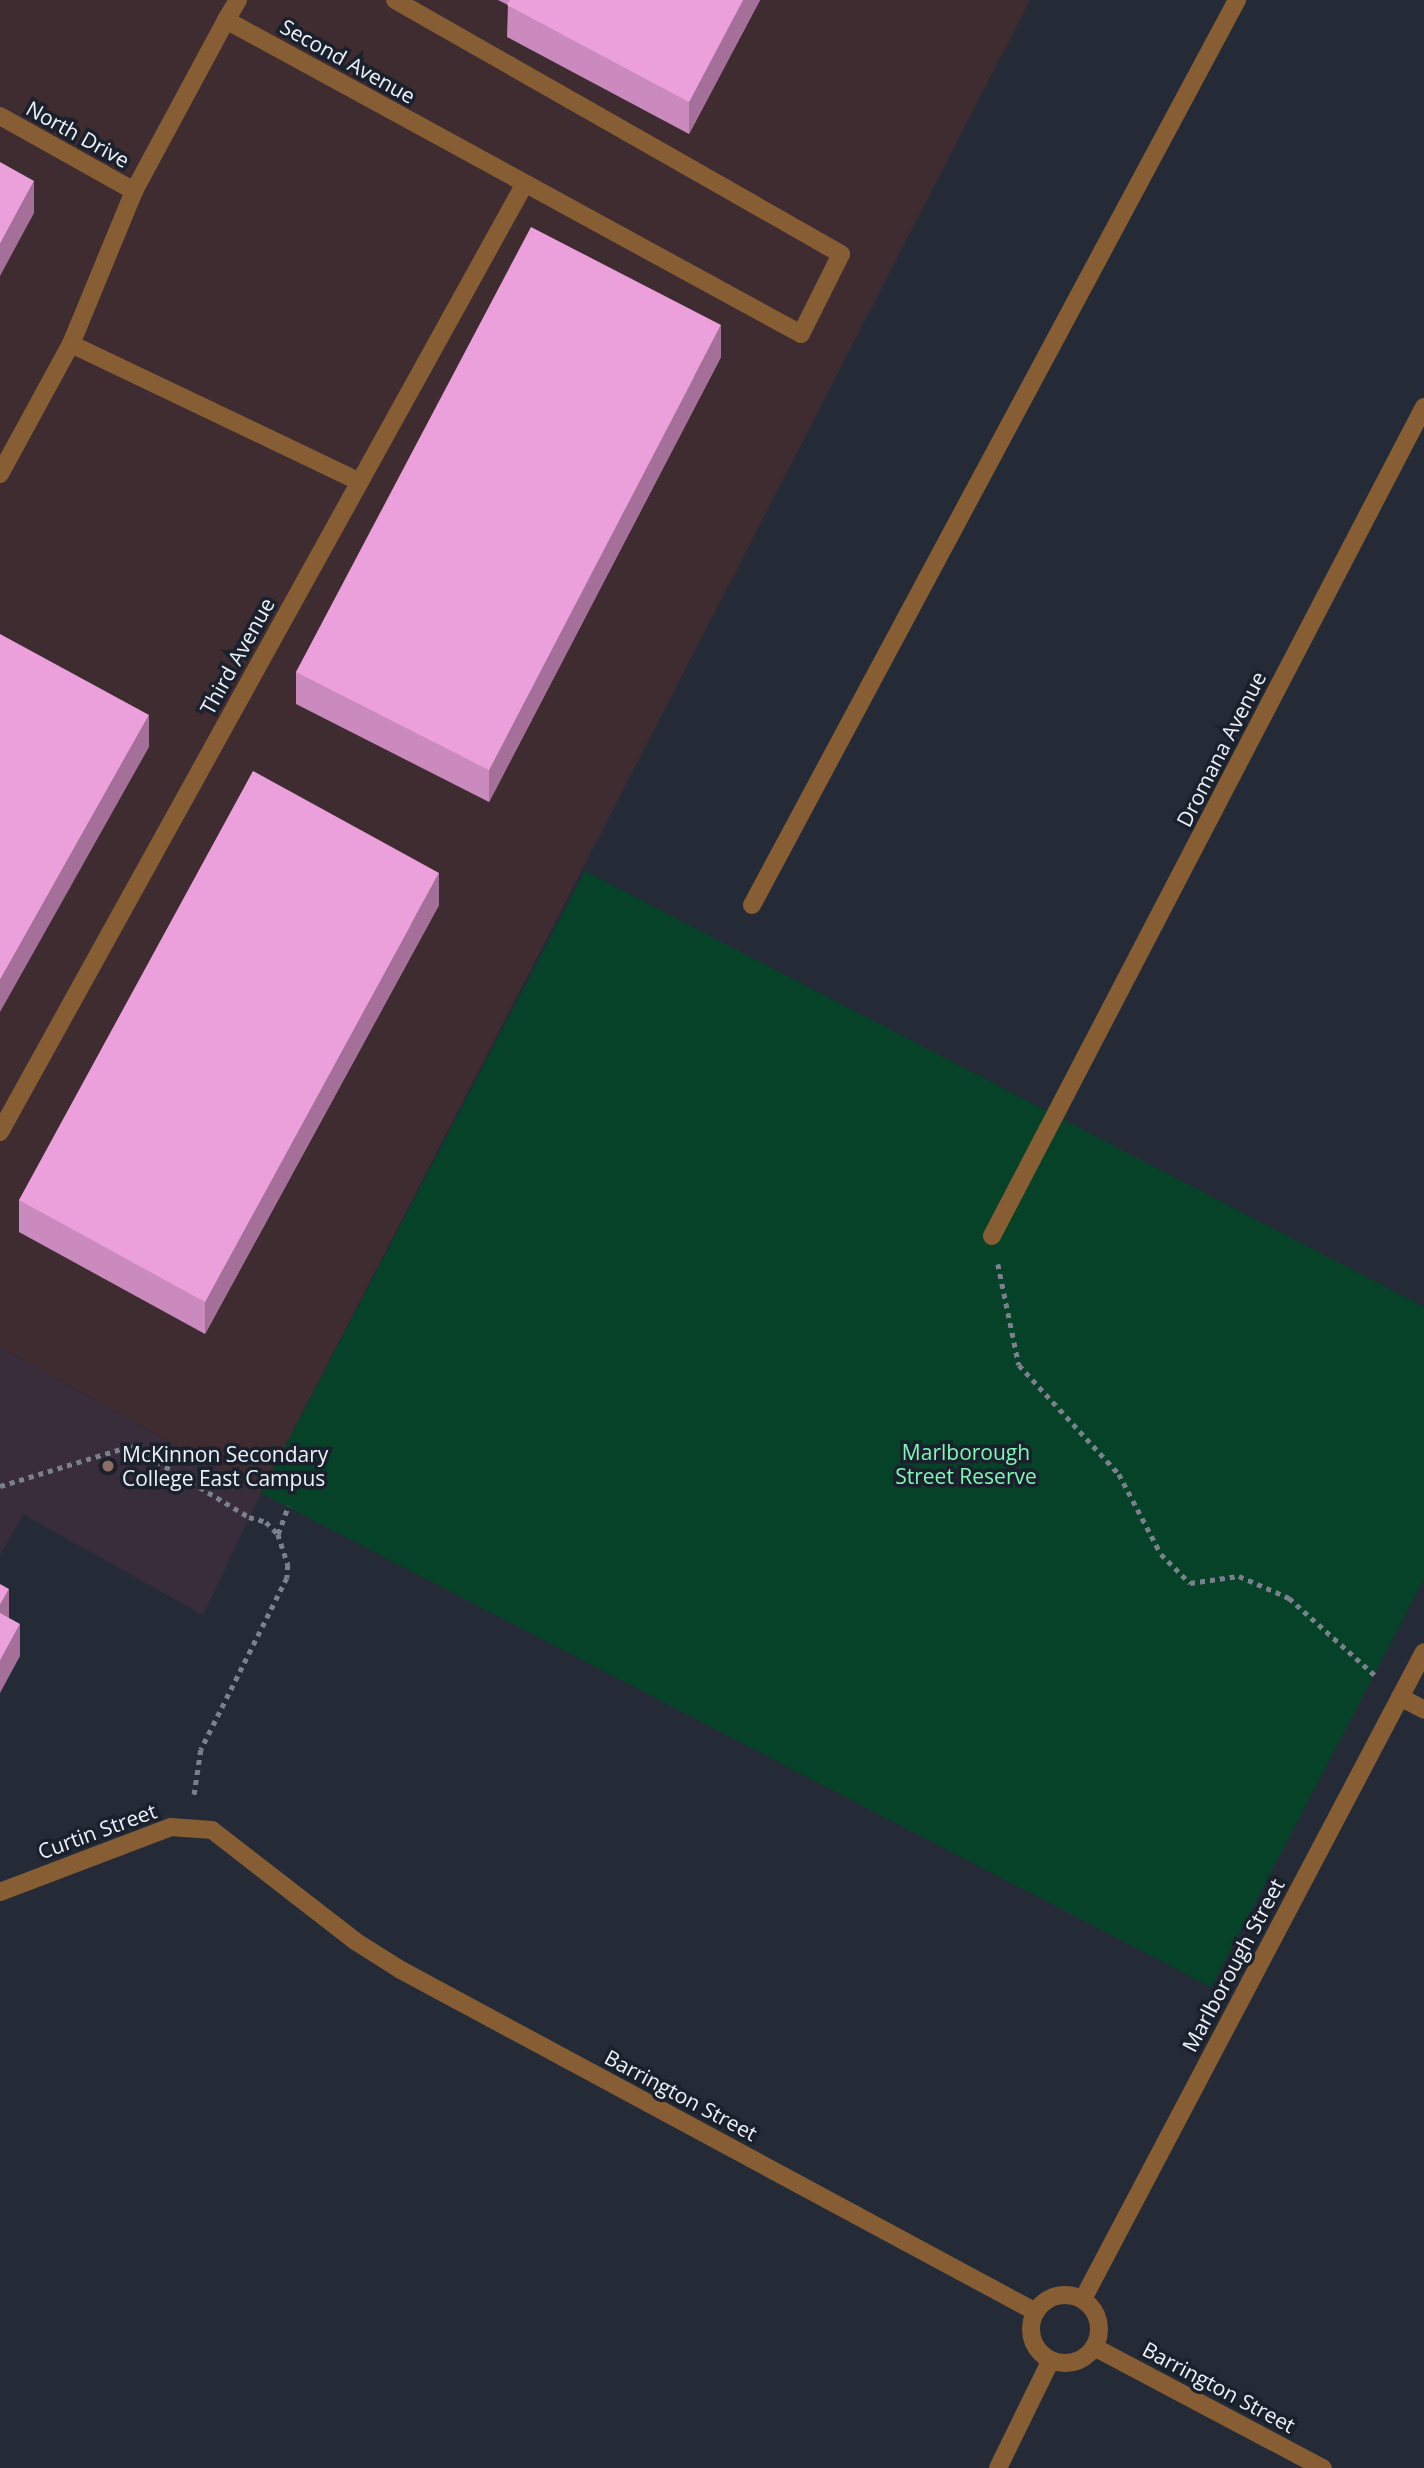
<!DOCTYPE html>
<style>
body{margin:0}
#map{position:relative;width:1424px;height:2468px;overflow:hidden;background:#242b37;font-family:"Open Sans",sans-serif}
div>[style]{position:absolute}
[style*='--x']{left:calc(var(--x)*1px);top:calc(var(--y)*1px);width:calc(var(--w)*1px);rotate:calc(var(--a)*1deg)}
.industrial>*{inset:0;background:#3f2c31}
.education>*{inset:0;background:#392d3b}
.green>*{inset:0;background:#064227}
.path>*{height:4.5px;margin-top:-2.25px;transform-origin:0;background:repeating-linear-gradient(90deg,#7b818c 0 5px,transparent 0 10px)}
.minor>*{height:18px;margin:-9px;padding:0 9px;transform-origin:9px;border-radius:9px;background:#875e33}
.minor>.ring{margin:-9px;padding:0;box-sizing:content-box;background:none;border:18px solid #875e33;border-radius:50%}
.wall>*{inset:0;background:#ca8abd}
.shaded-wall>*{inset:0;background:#a4709a}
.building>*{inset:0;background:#eba0dc}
.dots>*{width:19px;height:19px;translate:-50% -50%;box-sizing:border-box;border:4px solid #1a212c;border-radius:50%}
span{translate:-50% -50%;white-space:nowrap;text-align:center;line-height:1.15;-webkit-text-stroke:7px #1a212c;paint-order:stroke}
.street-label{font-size:21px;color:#edf2fa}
.park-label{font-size:21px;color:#7efab7}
.poi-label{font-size:21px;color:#edf2fa}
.left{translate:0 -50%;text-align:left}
</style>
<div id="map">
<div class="industrial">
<i style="clip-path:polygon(0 0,1030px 0,261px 1493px,0 1347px)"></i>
</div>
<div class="education">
<i style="clip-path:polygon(0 1347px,261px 1493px,203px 1615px,23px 1514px,0 1555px)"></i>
</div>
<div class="green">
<i style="clip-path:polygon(585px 871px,1424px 1307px,1424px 1579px,1211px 1987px,261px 1493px)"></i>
</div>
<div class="path">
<i style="--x:998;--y:1264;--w:103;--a:78.3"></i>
<i style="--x:1019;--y:1365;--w:148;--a:47.5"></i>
<i style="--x:1119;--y:1474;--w:90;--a:62.3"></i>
<i style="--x:1161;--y:1554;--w:41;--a:45"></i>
<i style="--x:1190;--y:1583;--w:49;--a:-8.1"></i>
<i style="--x:1239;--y:1576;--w:55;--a:23.7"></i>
<i style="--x:1289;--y:1598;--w:117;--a:41.9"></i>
<i style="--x:0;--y:1486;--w:137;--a:-17"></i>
<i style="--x:131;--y:1446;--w:138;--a:31"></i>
<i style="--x:249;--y:1517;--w:18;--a:16"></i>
<i style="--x:266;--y:1522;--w:17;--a:45"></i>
<i style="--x:278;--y:1534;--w:33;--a:72"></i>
<i style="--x:288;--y:1565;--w:13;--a:94"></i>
<i style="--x:287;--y:1578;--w:192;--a:116.6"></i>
<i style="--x:201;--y:1750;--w:48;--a:98.5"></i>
<i style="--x:278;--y:1534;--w:30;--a:-70"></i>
</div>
<div class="minor">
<i style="--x:226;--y:20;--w:23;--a:-59"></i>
<i style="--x:0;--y:116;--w:154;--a:29.2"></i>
<i style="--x:71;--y:344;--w:320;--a:25.5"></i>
<i style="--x:0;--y:474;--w:148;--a:-61.4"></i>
<i style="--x:71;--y:344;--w:165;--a:-67.6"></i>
<i style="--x:134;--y:191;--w:194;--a:-61.7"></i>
<i style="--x:226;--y:20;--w:655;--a:28.64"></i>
<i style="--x:801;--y:334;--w:89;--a:-63.4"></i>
<i style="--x:841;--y:254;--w:513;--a:-150.34"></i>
<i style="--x:752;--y:905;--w:1027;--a:-61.81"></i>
<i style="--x:0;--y:1132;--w:1082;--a:-61.04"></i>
<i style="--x:992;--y:1236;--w:935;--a:-62.48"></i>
<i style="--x:1400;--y:1697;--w:27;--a:28"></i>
<i style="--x:0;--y:1892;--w:183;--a:-20.8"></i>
<i style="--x:171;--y:1827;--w:41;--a:4.2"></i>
<i style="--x:212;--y:1830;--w:181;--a:37.8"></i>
<i style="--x:355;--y:1941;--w:54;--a:32.2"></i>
<i style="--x:401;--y:1970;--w:721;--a:28.31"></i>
<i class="ring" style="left:1031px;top:2295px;width:50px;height:50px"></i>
<i style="--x:1083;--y:2299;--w:731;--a:-62.21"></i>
<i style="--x:1094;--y:2347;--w:259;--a:27.9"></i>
<i style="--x:998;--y:2468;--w:120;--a:-63.9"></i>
</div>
<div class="wall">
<i style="clip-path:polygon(498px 0,760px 0,689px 134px,507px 37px,508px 5px)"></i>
<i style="clip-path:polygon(721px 357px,489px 802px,296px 704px,296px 672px)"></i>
<i style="clip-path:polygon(439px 905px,205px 1334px,19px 1232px,19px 1200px)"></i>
</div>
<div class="shaded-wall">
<i style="clip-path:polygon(743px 0,760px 0,689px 134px,689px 102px)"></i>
<i style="clip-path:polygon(34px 181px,34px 213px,0 276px,0 244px)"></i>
<i style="clip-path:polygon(721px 325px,721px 357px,489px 802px,489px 770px)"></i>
<i style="clip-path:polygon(149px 715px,149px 747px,0 1012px,0 980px)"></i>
<i style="clip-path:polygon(439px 873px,439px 905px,205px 1334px,205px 1302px)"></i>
<i style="clip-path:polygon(9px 1589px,9px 1621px,0 1637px,0 1605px)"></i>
<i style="clip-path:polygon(20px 1624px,20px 1656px,0 1693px,0 1661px)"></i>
</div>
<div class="building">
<i style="clip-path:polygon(510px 0,743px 0,689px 102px,507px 5px)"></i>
<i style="clip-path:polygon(0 162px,34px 181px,0 244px)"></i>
<i style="clip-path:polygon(531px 227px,721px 325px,489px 770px,296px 672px)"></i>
<i style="clip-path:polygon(0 634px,149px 715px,0 980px)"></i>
<i style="clip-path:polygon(253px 771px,439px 873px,205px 1302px,19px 1200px)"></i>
<i style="clip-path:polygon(0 1584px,9px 1589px,0 1605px)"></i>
<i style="clip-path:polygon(0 1613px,20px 1624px,0 1661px)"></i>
</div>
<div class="dots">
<i style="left:108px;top:1466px;background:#8d6e63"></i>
</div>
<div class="street-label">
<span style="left:348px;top:61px;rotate:29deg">Second Avenue</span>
<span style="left:78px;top:134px;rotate:29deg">North Drive</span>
<span style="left:237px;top:656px;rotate:-61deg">Third Avenue</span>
<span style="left:1221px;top:749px;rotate:-63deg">Dromana Avenue</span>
<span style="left:97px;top:1831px;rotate:-20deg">Curtin Street</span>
<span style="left:1233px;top:1965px;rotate:-62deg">Marlborough Street</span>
<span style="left:681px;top:2095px;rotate:28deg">Barrington Street</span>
<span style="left:1219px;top:2387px;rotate:28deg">Barrington Street</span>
</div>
<div class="park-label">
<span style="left:966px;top:1464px">Marlborough<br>Street Reserve</span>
</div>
<div class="poi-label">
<span class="left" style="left:122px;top:1466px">McKinnon Secondary<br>College East Campus</span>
</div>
</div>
